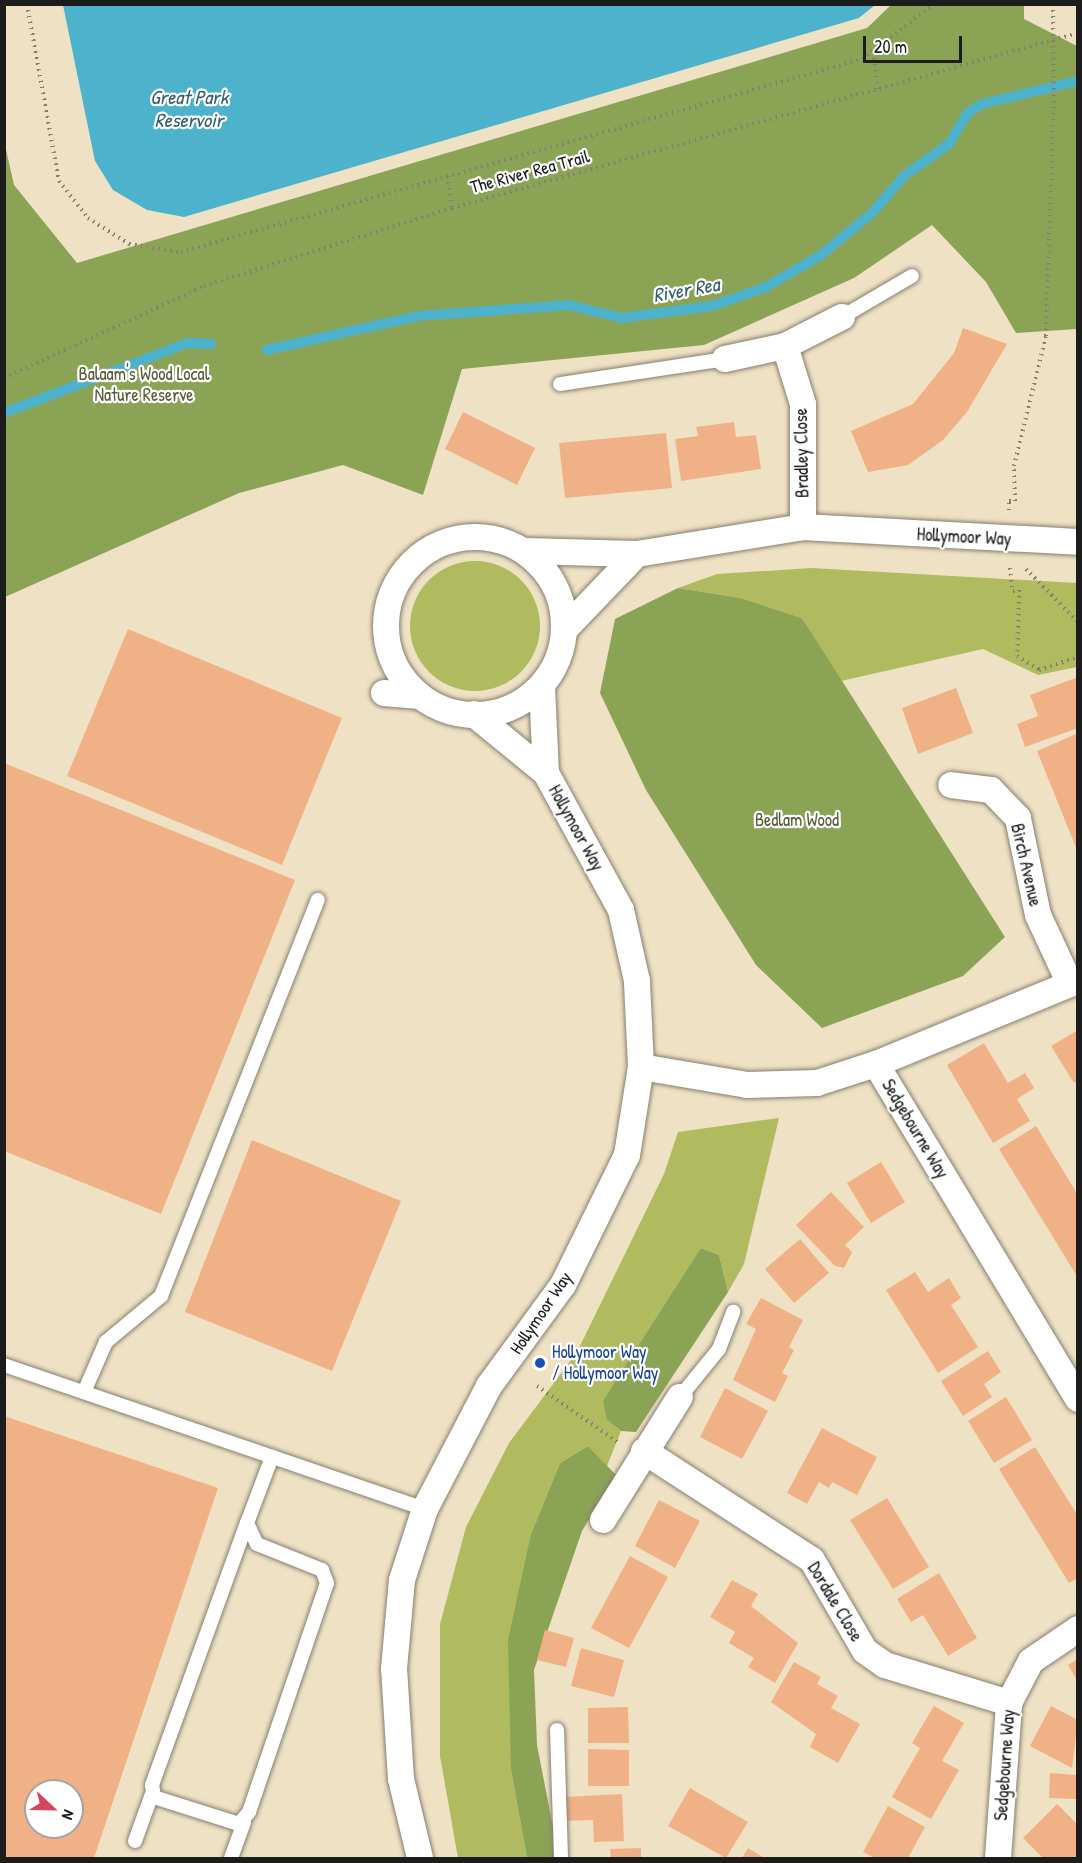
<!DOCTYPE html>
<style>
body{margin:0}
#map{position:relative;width:1082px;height:1863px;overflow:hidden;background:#efe2c4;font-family:"Patrick Hand",sans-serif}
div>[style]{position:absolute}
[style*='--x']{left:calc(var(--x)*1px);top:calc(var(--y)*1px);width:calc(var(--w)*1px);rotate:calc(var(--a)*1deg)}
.green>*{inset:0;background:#afbb5e}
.round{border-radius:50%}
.forest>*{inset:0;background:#8ba355}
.water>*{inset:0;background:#4db2cc}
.stream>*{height:10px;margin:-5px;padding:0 5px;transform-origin:5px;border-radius:5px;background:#4db2cc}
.building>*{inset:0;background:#f1b187}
.path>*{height:4px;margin-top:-2px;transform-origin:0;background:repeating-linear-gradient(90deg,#867f70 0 1.5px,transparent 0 6px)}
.roads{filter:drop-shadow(0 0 2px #867f70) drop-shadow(0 0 2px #867f70)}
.lane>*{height:14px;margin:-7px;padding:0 7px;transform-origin:7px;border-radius:7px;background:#fff}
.street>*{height:26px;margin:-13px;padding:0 13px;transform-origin:13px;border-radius:13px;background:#fff}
.street>.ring{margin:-13px;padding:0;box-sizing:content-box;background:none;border:26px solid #fff;border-radius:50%}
.path-bridge>*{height:4px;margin-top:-2px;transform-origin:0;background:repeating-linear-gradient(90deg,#867f70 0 1.5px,transparent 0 6px)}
.dots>*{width:16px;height:16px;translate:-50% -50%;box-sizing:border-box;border:3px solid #fff;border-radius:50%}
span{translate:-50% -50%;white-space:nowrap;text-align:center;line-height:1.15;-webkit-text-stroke:4.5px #fff;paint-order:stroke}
.street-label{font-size:18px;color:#1c1c1c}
.park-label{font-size:18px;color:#575c36}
.transit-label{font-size:18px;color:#164399}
.left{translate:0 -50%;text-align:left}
.water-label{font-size:20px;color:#32606b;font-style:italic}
.frame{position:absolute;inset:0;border:6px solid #1c1c1c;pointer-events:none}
.north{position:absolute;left:24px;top:1779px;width:60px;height:60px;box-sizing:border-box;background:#fff;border:2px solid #a4a4a4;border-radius:50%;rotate:112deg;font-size:16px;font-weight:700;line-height:24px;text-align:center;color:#1c1c1c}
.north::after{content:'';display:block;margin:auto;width:21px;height:27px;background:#d1495b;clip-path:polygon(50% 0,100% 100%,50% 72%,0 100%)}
.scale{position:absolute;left:863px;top:36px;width:99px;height:27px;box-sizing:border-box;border:3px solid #1c1c1c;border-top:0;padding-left:8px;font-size:18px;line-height:21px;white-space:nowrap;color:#1c1c1c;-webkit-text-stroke:4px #fff;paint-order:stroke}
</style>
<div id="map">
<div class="green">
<i class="round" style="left:410px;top:561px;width:130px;height:130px"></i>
<i style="clip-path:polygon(811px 568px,1077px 583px,1077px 667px,1038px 675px,983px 649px,841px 681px,802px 618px,741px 598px,678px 588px,717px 574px)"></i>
<i style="clip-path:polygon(779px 1118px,744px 1264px,728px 1292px,719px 1255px,701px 1248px,607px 1420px,621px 1431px,607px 1466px,588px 1446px,560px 1463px,531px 1534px,511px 1770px,527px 1858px,458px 1858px,440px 1756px,440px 1624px,466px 1527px,509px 1443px,577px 1352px,664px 1174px,678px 1132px)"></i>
</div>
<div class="forest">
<i style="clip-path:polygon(891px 5px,1024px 5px,1024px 19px,1077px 46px,1077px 329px,1016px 333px,986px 282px,932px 225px,854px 278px,704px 345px,462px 369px,423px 495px,343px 465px,239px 493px,5px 597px,5px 145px,14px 185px,77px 263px,867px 28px)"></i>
<i style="clip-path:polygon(678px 588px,741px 598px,802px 618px,1005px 937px,963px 976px,822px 1028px,756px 965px,646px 790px,600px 693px,615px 619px)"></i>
<i style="clip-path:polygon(701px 1248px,719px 1255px,728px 1292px,636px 1432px,621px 1431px,607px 1420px,603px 1401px)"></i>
<i style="clip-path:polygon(588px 1446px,616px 1475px,582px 1531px,534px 1670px,537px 1745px,559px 1858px,527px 1858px,511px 1770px,508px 1640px,531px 1534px,560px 1463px)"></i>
</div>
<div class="water">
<i style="clip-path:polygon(63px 5px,63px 4px,875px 5px,859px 18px,184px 217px,147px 210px,113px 190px,95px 161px)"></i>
</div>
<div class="stream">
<i style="--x:267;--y:350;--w:156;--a:-12.6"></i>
<i style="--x:419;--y:316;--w:150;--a:-4.2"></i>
<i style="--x:569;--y:305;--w:55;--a:13.8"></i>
<i style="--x:622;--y:318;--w:91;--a:-7.6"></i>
<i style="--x:712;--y:306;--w:57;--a:-19.4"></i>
<i style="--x:766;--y:287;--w:64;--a:-30.2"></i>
<i style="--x:821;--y:255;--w:66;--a:-39.5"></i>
<i style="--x:872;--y:213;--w:49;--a:-49.1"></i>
<i style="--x:904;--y:176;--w:55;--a:-35.4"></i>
<i style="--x:949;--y:144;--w:35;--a:-59"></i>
<i style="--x:967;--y:114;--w:18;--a:-34"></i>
<i style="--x:982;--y:104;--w:99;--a:-13.5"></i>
<i style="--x:4;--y:413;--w:196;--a:-20.9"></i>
<i style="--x:187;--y:343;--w:24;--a:2"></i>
</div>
<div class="building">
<i style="clip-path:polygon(963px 328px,1007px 344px,967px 412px,943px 440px,908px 465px,868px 472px,851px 431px,913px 404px,954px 353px)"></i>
<i style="clip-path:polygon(463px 412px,535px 448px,517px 485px,445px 449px)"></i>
<i style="clip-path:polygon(734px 422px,736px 437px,756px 435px,761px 469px,681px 481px,675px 439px,698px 436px,696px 427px)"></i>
<i style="clip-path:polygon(666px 433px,672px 488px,565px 498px,559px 443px)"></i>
<i style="clip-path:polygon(128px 629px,342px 718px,282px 865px,67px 776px)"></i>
<i style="clip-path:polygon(1078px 677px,1078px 728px,1025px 747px,1017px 724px,1038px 716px,1030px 695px)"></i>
<i style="clip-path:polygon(956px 688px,973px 733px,918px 754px,902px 708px)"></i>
<i style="clip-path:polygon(1076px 734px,1078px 737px,1077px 850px,1037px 751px)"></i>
<i style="clip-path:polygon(4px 763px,295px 880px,161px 1214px,4px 1151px)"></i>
<i style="clip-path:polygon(1078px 1030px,1078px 1080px,1074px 1083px,1051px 1046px)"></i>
<i style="clip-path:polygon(984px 1043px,1008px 1083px,1025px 1073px,1034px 1088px,1017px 1099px,1030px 1121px,993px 1143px,947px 1065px)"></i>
<i style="clip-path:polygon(1036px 1126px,1078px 1195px,1078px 1278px,999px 1149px)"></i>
<i style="clip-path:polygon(252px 1140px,401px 1201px,332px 1371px,185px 1312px)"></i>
<i style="clip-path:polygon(881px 1162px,905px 1202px,871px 1223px,847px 1183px)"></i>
<i style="clip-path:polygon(831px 1192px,864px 1227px,845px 1245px,852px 1252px,844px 1268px,835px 1266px,796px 1225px)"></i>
<i style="clip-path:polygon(800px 1239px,829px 1273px,794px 1303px,765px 1269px)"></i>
<i style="clip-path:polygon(915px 1272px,928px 1292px,949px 1278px,961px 1298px,951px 1305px,978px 1347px,938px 1373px,886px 1290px)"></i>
<i style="clip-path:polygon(761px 1298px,803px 1320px,789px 1347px,794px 1350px,782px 1373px,788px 1376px,775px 1402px,733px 1380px,756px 1329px,746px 1324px)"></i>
<i style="clip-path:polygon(988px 1351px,1001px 1372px,984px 1384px,992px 1397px,963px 1416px,941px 1381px)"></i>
<i style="clip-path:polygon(725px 1388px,768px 1411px,742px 1459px,700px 1437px)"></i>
<i style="clip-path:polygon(1006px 1397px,1032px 1440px,994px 1463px,968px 1421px)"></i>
<i style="clip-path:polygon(evenodd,4px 1416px,218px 1488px,94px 1858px,4px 1858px,4px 1416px,36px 1791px,72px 1791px,72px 1827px,36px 1827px,36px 1791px)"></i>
<i style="clip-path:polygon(822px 1428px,877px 1457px,857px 1495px,832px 1482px,829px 1488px,819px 1482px,807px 1504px,787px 1493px)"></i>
<i style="clip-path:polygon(1035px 1447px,1078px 1516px,1078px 1578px,1069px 1583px,999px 1469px)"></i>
<i style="clip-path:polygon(887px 1498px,929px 1567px,893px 1589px,850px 1520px)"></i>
<i style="clip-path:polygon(659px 1500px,700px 1521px,675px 1568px,635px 1546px)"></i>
<i style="clip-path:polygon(630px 1556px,668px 1577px,629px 1648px,591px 1628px)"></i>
<i style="clip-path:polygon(939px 1573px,977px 1638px,948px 1656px,923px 1615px,911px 1622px,897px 1599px)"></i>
<i style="clip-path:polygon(732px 1580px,758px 1594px,751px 1606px,798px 1643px,775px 1683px,748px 1667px,754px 1658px,729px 1643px,735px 1632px,710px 1617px)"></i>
<i style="clip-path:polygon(545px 1630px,574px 1638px,566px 1667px,537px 1660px)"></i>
<i style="clip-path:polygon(581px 1648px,624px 1660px,614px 1697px,571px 1686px)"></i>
<i style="clip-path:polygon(1078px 1659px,1078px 1682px,1068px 1665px)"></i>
<i style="clip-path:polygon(794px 1662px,821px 1677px,817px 1684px,838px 1696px,831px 1708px,860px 1724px,838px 1763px,810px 1747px,816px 1734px,771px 1702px)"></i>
<i style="clip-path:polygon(934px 1706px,964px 1723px,942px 1761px,959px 1770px,931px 1819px,892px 1797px,920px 1748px,912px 1743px)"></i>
<i style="clip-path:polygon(1051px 1706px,1078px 1720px,1072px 1768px,1030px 1746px)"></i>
<i style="clip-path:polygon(628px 1707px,629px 1743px,588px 1743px,588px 1708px)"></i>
<i style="clip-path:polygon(588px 1749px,629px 1750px,629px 1786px,588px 1786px)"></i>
<i style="clip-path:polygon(1050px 1773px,1077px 1775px,1076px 1799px,1049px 1798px)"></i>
<i style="clip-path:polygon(690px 1788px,748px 1822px,726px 1858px,668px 1826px)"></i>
<i style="clip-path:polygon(622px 1794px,624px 1841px,594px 1842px,593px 1820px,565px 1821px,564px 1797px)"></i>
<i style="clip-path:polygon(1057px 1804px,1078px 1825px,1078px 1858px,1043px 1858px,1023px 1838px)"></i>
<i style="clip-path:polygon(888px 1806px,925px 1827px,908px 1858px,874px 1858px,863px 1852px)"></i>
<i style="clip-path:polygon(641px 1848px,641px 1858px,611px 1858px,610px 1849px)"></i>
<i style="clip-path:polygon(748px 1848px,765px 1858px,742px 1858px)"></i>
</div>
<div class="path">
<i style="--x:27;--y:4;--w:180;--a:79.8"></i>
<i style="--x:59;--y:181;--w:47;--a:51.9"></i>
<i style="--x:88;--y:218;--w:49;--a:32.4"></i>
<i style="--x:129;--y:244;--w:53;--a:8.7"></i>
<i style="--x:181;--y:252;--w:708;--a:-15.82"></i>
<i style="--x:862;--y:59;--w:91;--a:-37.4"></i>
<i style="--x:874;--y:52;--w:39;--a:84"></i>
<i style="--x:448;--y:176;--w:32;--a:83"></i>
<i style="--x:4;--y:378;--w:220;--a:-24.7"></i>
<i style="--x:204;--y:286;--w:260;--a:-17.5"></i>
<i style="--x:452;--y:208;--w:650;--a:-15.62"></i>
<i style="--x:1009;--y:510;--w:9;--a:-90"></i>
<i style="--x:1009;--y:501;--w:6;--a:0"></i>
<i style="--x:1015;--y:501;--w:35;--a:-92"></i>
<i style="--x:1014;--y:466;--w:134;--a:-76.2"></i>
<i style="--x:1046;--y:336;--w:244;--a:-88.1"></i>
<i style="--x:1010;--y:568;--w:23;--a:83"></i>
<i style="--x:1013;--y:591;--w:6;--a:-9"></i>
<i style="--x:1019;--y:590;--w:66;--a:91.7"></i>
<i style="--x:1017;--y:656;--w:26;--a:32"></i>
<i style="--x:1039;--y:670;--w:41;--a:-18.4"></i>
<i style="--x:1026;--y:569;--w:74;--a:45.5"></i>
<i style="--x:537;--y:1386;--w:98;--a:34.7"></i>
</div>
<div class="roads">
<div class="lane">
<i style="--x:842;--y:317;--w:81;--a:-30.4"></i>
<i style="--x:560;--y:384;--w:167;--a:-8.6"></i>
<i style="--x:4;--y:1365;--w:445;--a:18.9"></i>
<i style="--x:84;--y:1392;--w:55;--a:-66.3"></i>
<i style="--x:106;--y:1342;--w:72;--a:-39.9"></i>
<i style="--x:161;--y:1296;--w:426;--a:-68.4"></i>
<i style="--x:680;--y:1397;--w:62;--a:-50.9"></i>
<i style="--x:719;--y:1349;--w:40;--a:-69"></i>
<i style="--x:247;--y:1523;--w:23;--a:65"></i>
<i style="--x:257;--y:1544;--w:70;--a:21.8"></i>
<i style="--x:322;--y:1570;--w:14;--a:69"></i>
<i style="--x:327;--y:1583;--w:242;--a:108.8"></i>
<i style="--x:249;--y:1812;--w:16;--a:130"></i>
<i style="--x:239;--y:1824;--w:89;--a:-162.4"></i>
<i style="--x:154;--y:1797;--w:12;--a:-99"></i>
<i style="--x:152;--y:1785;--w:279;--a:-70.1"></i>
<i style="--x:247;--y:1523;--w:71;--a:-69.3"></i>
<i style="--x:557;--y:1730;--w:128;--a:88.2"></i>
<i style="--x:135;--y:1841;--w:50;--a:-70.1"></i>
<i style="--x:231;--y:1858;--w:38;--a:-70"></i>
</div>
<div class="street">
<i style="--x:785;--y:346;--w:61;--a:72.8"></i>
<i style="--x:803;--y:404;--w:123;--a:90"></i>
<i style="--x:725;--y:359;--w:61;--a:-12.2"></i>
<i style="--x:785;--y:346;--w:64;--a:-27"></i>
<i class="ring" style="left:386px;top:537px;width:152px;height:152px"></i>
<i style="--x:525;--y:551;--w:112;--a:1.5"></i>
<i style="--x:637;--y:554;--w:168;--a:-9.2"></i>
<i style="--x:803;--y:527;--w:275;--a:3.1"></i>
<i style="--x:564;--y:630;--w:105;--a:-46.2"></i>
<i style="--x:542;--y:686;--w:87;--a:87.4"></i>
<i style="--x:384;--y:693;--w:36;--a:5"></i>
<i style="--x:876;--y:1064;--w:210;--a:-22.4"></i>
<i style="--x:1070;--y:984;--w:76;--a:-114.9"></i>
<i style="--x:1038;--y:915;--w:99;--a:-101.7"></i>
<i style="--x:1018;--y:818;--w:39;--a:-134"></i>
<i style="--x:991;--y:790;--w:40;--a:-172.9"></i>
<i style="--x:641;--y:1067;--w:108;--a:9.6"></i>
<i style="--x:747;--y:1085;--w:70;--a:-1.6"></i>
<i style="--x:817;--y:1083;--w:62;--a:-17.9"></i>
<i style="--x:876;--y:1064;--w:391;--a:58.9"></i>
<i style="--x:644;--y:1451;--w:200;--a:33"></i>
<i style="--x:812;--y:1560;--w:105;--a:59.8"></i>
<i style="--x:865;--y:1651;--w:24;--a:35"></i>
<i style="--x:885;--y:1665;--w:130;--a:17"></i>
<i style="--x:603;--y:1520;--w:145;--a:-58"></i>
<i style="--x:420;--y:1858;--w:81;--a:-103.5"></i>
<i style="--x:401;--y:1779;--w:110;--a:-93.6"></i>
<i style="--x:394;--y:1669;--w:89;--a:-84.9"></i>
<i style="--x:402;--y:1580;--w:75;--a:-72.1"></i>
<i style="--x:425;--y:1509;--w:139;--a:-62.5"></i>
<i style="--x:489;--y:1386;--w:125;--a:-53.8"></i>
<i style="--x:563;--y:1285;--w:145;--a:-63.8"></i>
<i style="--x:627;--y:1155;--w:89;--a:-81"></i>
<i style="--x:641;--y:1067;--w:86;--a:-92.7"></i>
<i style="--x:637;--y:981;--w:73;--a:-102.7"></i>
<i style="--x:621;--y:910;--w:156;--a:-118.7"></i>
<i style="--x:546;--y:773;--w:93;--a:-140.7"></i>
<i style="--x:998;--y:1858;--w:155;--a:-85.9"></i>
<i style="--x:1009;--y:1703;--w:47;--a:-62.4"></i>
<i style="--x:1031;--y:1661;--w:57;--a:-34.2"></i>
</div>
</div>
<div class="path-bridge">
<i style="--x:1053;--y:4;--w:88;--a:89.3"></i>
</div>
<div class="dots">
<i style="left:540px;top:1363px;background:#1a4fb4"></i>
</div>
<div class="street-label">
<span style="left:530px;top:172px;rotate:-15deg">The River Rea Trail</span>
<span style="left:802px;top:453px;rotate:-91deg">Bradley Close</span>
<span style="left:964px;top:537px;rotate:3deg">Hollymoor Way</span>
<span style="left:576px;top:828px;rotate:61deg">Hollymoor Way</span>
<span style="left:1026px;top:865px;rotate:77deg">Birch Avenue</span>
<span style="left:915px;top:1129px;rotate:59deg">Sedgebourne Way</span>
<span style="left:541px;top:1313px;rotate:-56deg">Hollymoor Way</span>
<span style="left:835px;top:1602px;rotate:59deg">Dordale Close</span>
<span style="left:1005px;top:1765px;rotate:-86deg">Sedgebourne Way</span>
</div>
<div class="park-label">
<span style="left:144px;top:385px">Balaam's Wood Local<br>Nature Reserve</span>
<span style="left:797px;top:820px">Bedlam Wood</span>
</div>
<div class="transit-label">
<span class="left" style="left:552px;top:1363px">Hollymoor Way<br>/ Hollymoor Way</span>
</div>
<div class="water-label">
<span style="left:189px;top:108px">Great Park<br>Reservoir</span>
<span style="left:686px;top:289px;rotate:-10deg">River Rea</span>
</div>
<div class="frame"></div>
<div class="north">N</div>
<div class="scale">20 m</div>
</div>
